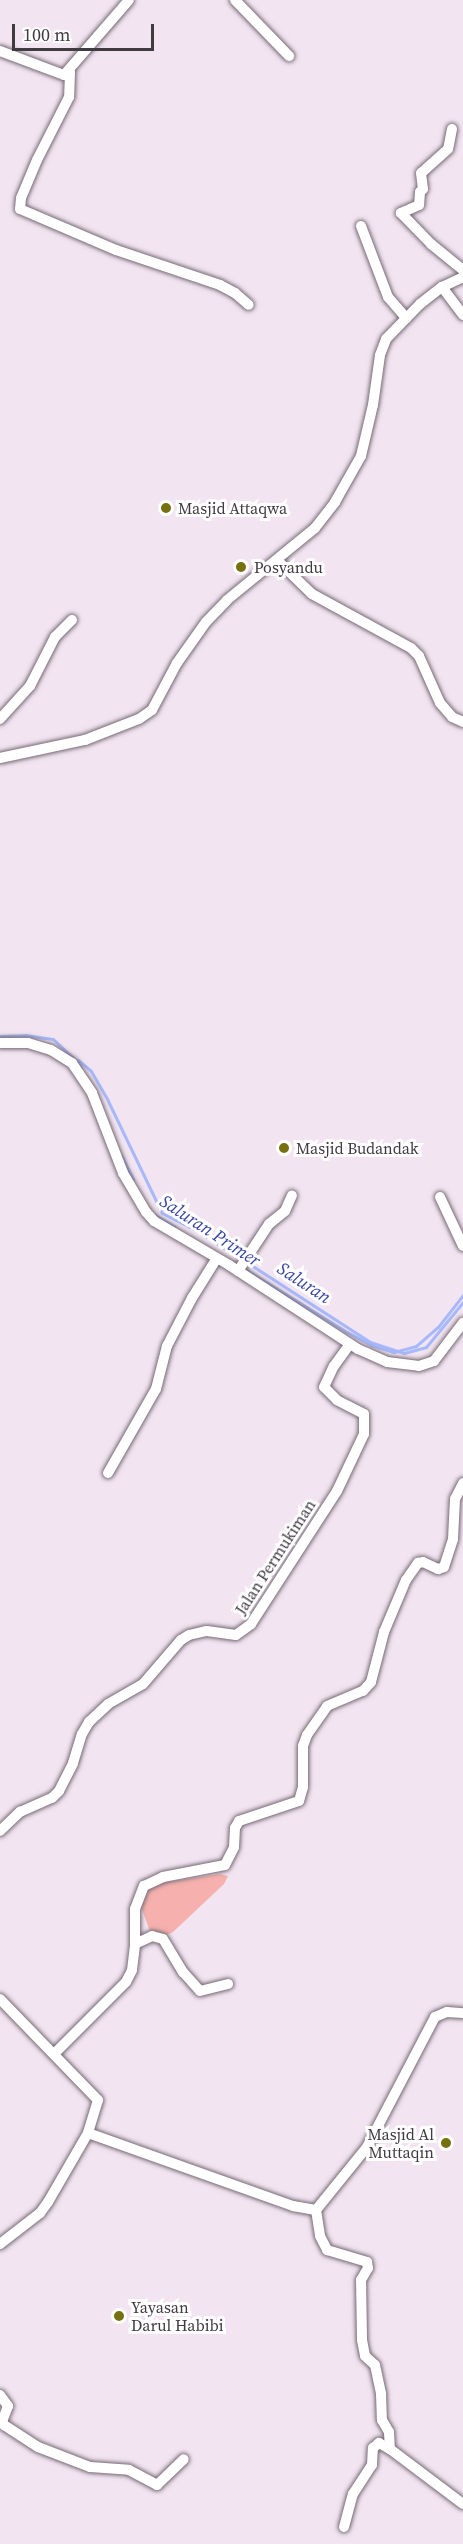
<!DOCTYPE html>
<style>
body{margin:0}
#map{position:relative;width:463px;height:2544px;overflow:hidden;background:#f2e5f1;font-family:"Source Serif 4",serif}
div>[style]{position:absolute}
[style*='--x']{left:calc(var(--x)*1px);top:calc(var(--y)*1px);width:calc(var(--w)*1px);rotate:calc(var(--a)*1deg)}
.green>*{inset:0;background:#f6b1ae}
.stream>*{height:3px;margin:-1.5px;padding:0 1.5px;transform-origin:1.5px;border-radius:1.5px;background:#a7b9fb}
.roads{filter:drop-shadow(0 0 2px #766a75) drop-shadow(0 0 2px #766a75)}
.minor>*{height:10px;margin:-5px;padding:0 5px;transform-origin:5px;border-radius:5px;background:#fff}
.dots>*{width:16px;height:16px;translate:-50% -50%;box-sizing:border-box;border:3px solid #fff;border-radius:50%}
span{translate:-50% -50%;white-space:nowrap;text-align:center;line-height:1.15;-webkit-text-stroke:6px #fff;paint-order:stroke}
.poi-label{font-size:16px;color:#403b40}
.left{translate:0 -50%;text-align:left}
.right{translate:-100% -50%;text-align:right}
.street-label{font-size:16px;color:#403b40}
.water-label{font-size:18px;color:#3644a1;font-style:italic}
.scale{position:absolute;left:12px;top:24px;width:142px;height:27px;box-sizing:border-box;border:3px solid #403b40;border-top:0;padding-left:8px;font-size:18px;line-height:21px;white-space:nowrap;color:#403b40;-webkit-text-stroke:4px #fff;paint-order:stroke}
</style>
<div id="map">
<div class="green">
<i style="clip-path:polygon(220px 1874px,228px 1876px,224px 1884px,173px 1932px,158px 1939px,151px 1934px,140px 1904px,153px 1884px)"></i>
</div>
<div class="stream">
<i style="--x:0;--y:1036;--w:25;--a:-2"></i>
<i style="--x:25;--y:1035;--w:28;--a:8"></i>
<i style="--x:53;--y:1039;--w:33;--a:43"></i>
<i style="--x:77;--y:1061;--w:8;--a:60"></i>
<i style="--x:78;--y:1060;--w:17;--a:40"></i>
<i style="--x:91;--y:1071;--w:34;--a:60"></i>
<i style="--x:108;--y:1101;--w:124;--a:64.3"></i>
<i style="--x:162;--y:1213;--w:38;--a:27"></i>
<i style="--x:196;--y:1230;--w:55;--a:33.1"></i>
<i style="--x:121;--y:1155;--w:27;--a:63"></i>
<i style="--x:155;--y:1215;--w:23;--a:31"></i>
<i style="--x:232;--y:1261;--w:135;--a:31.7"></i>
<i style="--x:347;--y:1332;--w:27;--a:28"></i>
<i style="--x:371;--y:1345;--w:24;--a:17"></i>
<i style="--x:394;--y:1352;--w:23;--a:-15"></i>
<i style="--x:416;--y:1346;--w:29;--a:-41"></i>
<i style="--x:438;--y:1327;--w:41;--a:-52"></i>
<i style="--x:248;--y:1263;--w:145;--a:32.9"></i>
<i style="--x:370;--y:1342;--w:36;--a:18"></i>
<i style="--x:404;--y:1353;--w:23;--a:-15"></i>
<i style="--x:426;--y:1347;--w:58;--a:-50.6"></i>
</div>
<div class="roads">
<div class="minor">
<i style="--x:235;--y:0;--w:78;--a:46"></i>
<i style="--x:0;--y:51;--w:68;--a:20.6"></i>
<i style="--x:64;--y:75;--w:99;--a:-49.1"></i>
<i style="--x:70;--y:72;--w:25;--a:92"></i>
<i style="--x:69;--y:97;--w:71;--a:116.9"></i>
<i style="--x:37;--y:160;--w:41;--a:112.8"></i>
<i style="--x:21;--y:198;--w:11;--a:95"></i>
<i style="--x:20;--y:209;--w:104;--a:23.1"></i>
<i style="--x:116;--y:250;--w:110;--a:18.6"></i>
<i style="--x:220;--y:285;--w:17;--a:28"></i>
<i style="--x:235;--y:293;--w:18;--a:41"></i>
<i style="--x:452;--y:129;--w:20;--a:101"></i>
<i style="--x:448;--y:149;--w:36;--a:138"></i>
<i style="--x:421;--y:173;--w:16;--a:83"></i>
<i style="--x:423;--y:189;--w:4;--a:135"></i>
<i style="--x:420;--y:192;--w:13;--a:94"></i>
<i style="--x:419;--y:205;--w:20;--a:156"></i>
<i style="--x:401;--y:213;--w:43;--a:45.9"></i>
<i style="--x:431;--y:244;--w:41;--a:39.1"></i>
<i style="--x:361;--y:226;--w:76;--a:69.2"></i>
<i style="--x:388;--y:297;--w:28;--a:49"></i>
<i style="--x:442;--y:287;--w:35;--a:53"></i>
<i style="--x:277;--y:560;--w:49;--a:44.2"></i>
<i style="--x:312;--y:594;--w:113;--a:28.6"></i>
<i style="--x:411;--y:648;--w:11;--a:45"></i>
<i style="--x:419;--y:656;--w:51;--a:65.9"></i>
<i style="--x:440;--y:703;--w:18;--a:49"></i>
<i style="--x:452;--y:717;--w:12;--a:24"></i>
<i style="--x:0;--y:719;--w:45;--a:-47.7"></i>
<i style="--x:30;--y:686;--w:55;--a:-63"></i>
<i style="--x:55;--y:637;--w:24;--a:-45"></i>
<i style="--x:0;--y:758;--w:87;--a:-12"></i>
<i style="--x:85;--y:740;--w:58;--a:-21.3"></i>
<i style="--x:139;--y:719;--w:16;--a:-35"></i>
<i style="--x:152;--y:710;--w:53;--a:-62"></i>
<i style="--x:177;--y:663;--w:50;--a:-54.7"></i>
<i style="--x:206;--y:622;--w:30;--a:-46"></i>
<i style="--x:227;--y:600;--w:114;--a:-39.3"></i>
<i style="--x:315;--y:528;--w:33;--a:-52"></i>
<i style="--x:335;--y:502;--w:53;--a:-60.5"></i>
<i style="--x:361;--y:456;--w:52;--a:-76.8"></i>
<i style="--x:373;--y:405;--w:50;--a:-82"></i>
<i style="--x:380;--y:355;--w:17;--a:-69"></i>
<i style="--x:386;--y:339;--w:49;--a:-45.8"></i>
<i style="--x:420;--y:304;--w:28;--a:-38"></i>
<i style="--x:442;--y:287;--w:23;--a:-25"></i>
<i style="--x:0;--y:1043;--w:28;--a:0"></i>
<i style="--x:28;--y:1043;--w:24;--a:17"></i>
<i style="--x:51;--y:1050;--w:25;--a:32"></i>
<i style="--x:72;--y:1063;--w:36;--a:56"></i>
<i style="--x:92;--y:1093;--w:86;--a:68.8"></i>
<i style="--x:123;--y:1173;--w:45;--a:59.5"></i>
<i style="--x:146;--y:1212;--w:12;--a:48"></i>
<i style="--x:154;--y:1221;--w:87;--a:30.4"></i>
<i style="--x:229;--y:1265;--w:154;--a:33.1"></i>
<i style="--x:358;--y:1349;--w:32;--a:24"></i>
<i style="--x:387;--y:1362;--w:32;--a:7"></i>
<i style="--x:419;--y:1366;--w:16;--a:-18"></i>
<i style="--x:434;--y:1361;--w:48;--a:-52.7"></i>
<i style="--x:440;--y:1197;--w:54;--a:64.9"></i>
<i style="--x:238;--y:1271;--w:56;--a:-56.6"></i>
<i style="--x:269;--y:1224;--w:21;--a:-39"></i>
<i style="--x:285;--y:1211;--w:17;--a:-66"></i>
<i style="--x:108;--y:1473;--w:97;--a:-60.3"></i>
<i style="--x:156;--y:1389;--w:44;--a:-75.7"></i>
<i style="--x:167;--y:1346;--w:54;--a:-62.5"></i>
<i style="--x:192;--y:1298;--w:47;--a:-58"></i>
<i style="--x:0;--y:1831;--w:28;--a:-44"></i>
<i style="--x:20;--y:1812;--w:35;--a:-24"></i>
<i style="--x:52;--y:1798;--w:10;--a:-45"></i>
<i style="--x:59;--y:1791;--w:31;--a:-63"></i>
<i style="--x:73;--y:1763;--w:30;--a:-73"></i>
<i style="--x:82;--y:1734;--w:14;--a:-60"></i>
<i style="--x:89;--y:1722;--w:26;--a:-43"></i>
<i style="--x:108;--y:1704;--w:40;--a:-29.7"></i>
<i style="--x:143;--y:1684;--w:58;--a:-49.2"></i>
<i style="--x:181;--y:1640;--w:9;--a:-32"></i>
<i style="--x:189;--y:1635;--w:18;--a:-13"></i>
<i style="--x:207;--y:1631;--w:29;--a:8"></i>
<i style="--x:236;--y:1635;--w:19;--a:-36"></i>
<i style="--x:251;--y:1624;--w:158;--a:-57.1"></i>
<i style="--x:337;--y:1491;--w:63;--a:-64.7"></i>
<i style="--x:364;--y:1434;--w:20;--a:-90"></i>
<i style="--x:364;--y:1414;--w:30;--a:-153"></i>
<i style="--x:337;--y:1400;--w:18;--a:-135"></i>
<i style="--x:324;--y:1387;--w:23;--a:-65"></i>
<i style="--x:334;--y:1366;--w:27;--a:-54"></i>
<i style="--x:135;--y:1944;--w:35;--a:-90"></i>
<i style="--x:135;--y:1909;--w:25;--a:-69"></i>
<i style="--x:144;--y:1886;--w:21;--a:-25"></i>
<i style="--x:163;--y:1877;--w:63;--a:-11"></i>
<i style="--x:225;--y:1865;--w:20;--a:-63"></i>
<i style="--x:234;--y:1847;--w:19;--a:-87"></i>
<i style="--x:235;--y:1828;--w:8;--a:-60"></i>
<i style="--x:239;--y:1821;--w:63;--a:-18.4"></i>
<i style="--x:299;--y:1801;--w:15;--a:-74"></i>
<i style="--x:303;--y:1787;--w:41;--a:-90"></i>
<i style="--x:303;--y:1746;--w:12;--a:-70"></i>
<i style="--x:307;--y:1735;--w:35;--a:-55"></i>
<i style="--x:327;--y:1706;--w:39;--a:-23"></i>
<i style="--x:363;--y:1691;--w:12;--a:-48"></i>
<i style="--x:371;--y:1682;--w:52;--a:-75.4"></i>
<i style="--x:384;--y:1632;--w:56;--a:-67.1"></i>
<i style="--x:406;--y:1580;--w:21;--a:-55"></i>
<i style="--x:418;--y:1563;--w:5;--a:-11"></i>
<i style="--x:423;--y:1562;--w:17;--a:25"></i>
<i style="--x:438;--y:1569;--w:6;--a:-18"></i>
<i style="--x:444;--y:1567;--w:29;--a:-72"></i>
<i style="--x:453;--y:1539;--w:40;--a:-87.1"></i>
<i style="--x:455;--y:1499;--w:18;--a:-63"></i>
<i style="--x:0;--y:1999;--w:141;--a:45.9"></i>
<i style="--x:98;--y:2100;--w:34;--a:107"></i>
<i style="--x:88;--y:2133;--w:80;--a:120.1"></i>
<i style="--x:48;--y:2202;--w:14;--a:126"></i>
<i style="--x:40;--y:2213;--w:51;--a:142.2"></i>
<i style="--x:55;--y:2053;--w:100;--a:-45"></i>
<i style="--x:126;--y:1982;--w:13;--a:-63"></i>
<i style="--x:132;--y:1970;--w:26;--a:-83"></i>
<i style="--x:135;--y:1944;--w:19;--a:-25"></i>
<i style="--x:152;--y:1936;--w:11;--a:15"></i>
<i style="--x:163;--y:1939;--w:39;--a:59"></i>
<i style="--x:183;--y:1972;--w:25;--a:48"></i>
<i style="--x:200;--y:1991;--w:29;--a:-14"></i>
<i style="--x:88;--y:2133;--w:218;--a:19.6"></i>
<i style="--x:293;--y:2206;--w:23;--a:10"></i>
<i style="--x:316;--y:2210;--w:81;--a:-51"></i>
<i style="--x:367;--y:2147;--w:147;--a:-62.4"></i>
<i style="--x:435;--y:2017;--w:13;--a:-23"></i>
<i style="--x:447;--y:2012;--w:16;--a:4"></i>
<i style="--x:316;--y:2210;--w:26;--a:81"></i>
<i style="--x:320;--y:2236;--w:16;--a:63"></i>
<i style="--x:327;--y:2250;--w:42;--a:16.7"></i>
<i style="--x:367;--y:2262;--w:6;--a:81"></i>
<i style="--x:368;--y:2268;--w:14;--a:120"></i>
<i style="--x:361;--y:2280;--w:60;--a:89"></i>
<i style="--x:362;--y:2340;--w:16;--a:79"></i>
<i style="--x:365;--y:2356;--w:13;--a:42"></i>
<i style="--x:375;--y:2365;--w:30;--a:78"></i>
<i style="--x:381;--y:2394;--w:26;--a:88"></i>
<i style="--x:382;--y:2420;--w:14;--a:60"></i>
<i style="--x:389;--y:2432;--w:17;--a:87"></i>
<i style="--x:390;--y:2449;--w:91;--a:37"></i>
<i style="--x:0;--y:2395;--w:14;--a:54"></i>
<i style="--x:8;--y:2406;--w:17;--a:111"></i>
<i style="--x:2;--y:2422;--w:4;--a:56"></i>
<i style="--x:4;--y:2425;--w:40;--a:32.9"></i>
<i style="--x:38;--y:2447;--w:56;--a:21"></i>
<i style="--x:90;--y:2467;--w:39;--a:4"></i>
<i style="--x:129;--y:2470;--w:32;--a:28"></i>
<i style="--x:157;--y:2485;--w:37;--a:-44"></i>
<i style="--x:344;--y:2527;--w:34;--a:-75"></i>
<i style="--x:353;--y:2494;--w:35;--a:-57"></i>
<i style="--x:372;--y:2465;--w:17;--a:-87"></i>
<i style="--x:373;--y:2448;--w:8;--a:-40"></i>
<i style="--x:379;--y:2443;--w:13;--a:29"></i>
</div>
</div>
<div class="dots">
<i style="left:166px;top:508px;background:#777010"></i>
<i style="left:241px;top:567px;background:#777010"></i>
<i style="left:284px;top:1148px;background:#777010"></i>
<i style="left:446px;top:2143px;background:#777010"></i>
<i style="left:119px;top:2316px;background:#777010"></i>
</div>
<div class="poi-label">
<span class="left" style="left:178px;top:508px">Masjid Attaqwa</span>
<span class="left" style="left:254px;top:567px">Posyandu</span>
<span class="left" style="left:296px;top:1148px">Masjid Budandak</span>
<span class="right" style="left:434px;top:2143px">Masjid Al<br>Muttaqin</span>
<span class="left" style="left:131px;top:2316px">Yayasan<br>Darul Habibi</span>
</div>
<div class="street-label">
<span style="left:275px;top:1557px;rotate:-57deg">Jalan Permukiman</span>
</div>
<div class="water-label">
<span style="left:210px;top:1231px;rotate:33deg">Saluran Primer</span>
<span style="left:304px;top:1283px;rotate:33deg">Saluran</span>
</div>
<div class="scale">100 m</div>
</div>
